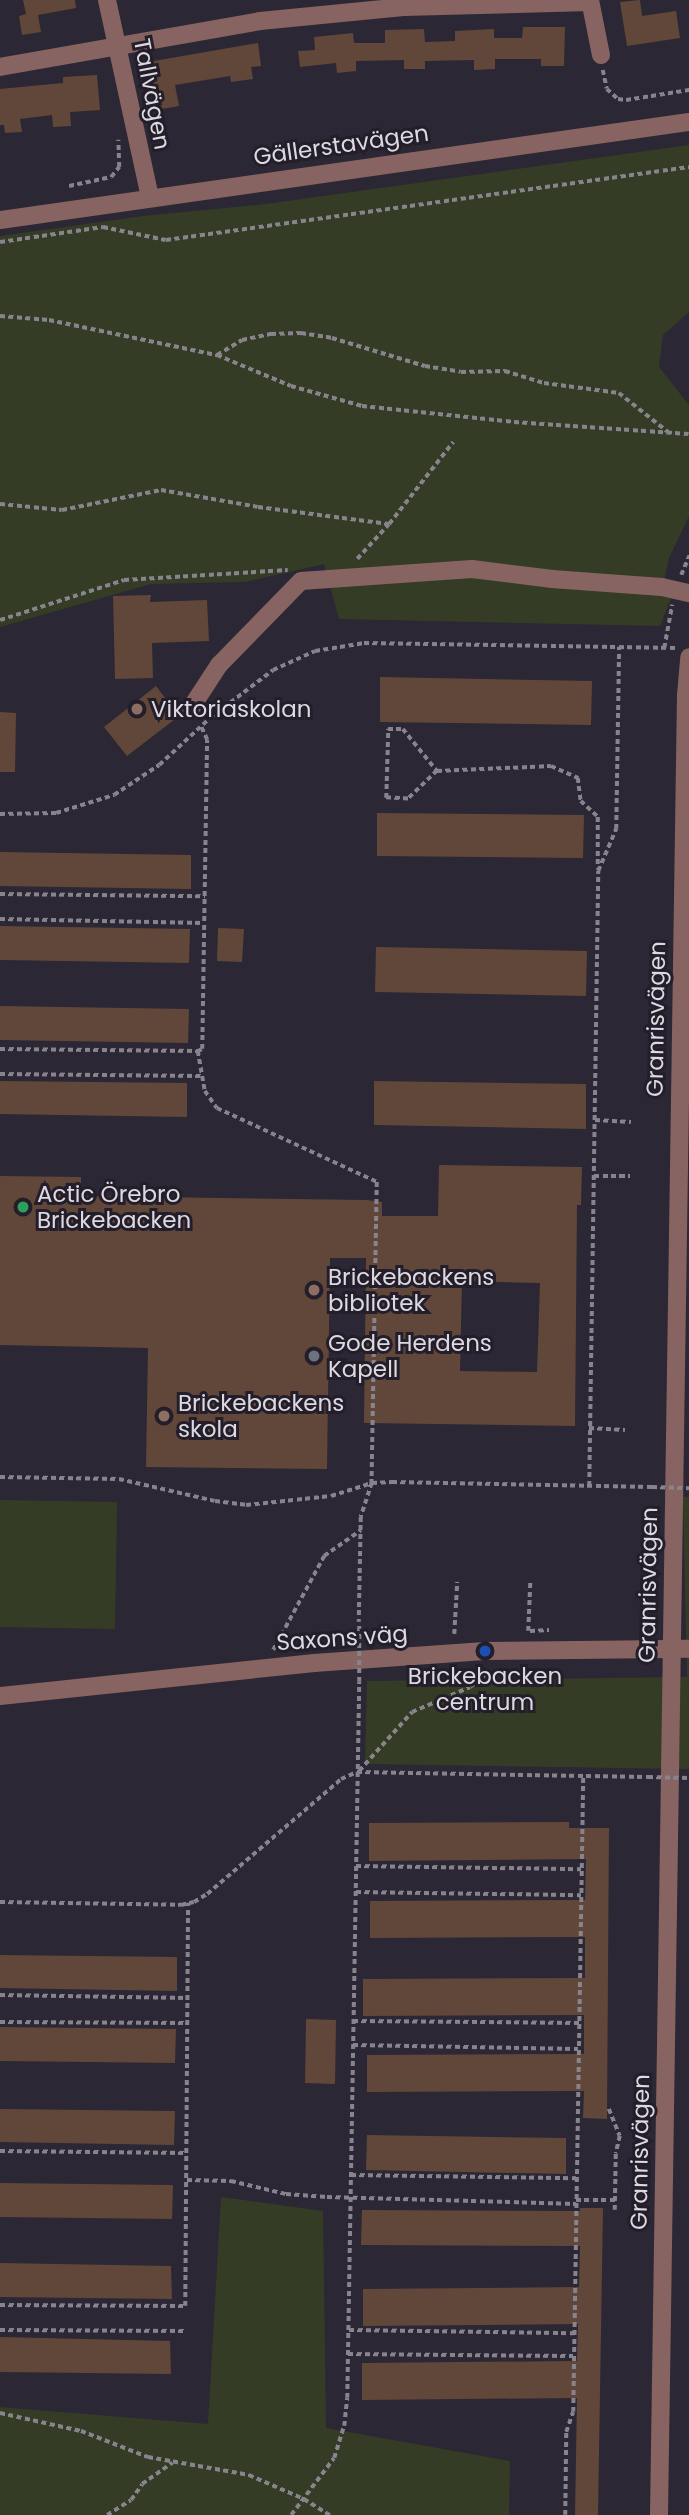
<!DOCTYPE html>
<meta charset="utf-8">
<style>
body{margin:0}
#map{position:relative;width:689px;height:2515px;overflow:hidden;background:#2c2734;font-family:Poppins,sans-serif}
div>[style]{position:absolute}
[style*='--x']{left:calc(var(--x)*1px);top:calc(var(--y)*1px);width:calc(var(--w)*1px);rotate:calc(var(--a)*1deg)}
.green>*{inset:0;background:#353c25}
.building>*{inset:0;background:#614739}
.path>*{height:3.5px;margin-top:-1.75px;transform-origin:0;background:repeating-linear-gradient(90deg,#88848e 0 5px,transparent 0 8.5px)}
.minor>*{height:18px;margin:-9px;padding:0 9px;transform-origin:9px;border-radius:9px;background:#876461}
.path-bridge>*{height:3.5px;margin-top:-1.75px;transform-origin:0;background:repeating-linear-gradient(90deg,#88848e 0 5px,transparent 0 8.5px)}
.dots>*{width:19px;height:19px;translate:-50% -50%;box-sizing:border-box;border:4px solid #231e2a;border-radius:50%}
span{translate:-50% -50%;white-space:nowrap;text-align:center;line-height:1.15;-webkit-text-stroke:6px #231e2a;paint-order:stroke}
.street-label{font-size:23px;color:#dcd9e1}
.poi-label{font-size:23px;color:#dcd9e1}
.left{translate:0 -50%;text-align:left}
</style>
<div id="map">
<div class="green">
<i style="clip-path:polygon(689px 145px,689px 312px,663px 335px,659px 367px,689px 405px,689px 516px,669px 558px,664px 580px,671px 598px,660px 626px,339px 619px,324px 564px,245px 582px,151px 584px,0 627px,0 236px,143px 216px,266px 204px)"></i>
<i style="clip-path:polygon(683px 1497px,689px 1497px,689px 1769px,365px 1764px,367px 1681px,687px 1677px)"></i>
<i style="clip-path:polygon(0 1500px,117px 1502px,115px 1629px,0 1627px)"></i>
<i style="clip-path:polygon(221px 2197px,323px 2211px,326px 2428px,510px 2461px,509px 2515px,0 2515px,0 2407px,208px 2424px)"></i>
</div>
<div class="building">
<i style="clip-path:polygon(23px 0,75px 0,76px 8px,38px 15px,41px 32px,22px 35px,19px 16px,26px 14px)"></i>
<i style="clip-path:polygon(640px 0,642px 16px,676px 11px,680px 38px,627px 46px,620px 2px)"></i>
<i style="clip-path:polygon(523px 27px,565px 27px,564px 66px,541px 66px,541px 59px,495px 59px,495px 69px,474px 70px,474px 60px,425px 61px,425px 69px,404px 69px,404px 60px,356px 61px,356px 71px,337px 73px,336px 63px,300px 67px,298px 51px,315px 50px,314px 37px,353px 33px,354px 43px,385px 43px,385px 30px,424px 29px,425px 42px,455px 41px,455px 31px,494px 29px,494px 38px,522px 38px)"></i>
<i style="clip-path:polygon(258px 43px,261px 66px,251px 67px,253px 79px,231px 82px,230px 76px,175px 85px,179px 106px,156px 110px,148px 62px)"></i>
<i style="clip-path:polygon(97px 75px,100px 110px,70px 112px,71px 126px,53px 127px,52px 115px,20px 119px,22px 132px,5px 133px,4px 125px,0 125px,0 89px,63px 83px,63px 77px)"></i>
<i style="clip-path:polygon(151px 595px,150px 602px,207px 600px,209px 641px,152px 643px,153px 678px,115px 679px,113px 596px)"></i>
<i style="clip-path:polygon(380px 677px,592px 681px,591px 725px,380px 722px)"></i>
<i style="clip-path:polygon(156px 686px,179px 716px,127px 756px,104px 727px)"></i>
<i style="clip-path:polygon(0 712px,16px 713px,15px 772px,0 772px)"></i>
<i style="clip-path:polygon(377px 813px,584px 815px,583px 858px,377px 856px)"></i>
<i style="clip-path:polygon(0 852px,191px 855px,191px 889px,0 886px)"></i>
<i style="clip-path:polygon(0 926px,190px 929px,189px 963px,0 960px)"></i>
<i style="clip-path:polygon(218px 928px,244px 929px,242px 962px,217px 961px)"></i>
<i style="clip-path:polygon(376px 947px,587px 951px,586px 996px,375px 992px)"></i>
<i style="clip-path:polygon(0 1006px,189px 1009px,188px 1043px,0 1040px)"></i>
<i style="clip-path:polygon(0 1081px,187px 1083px,187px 1117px,0 1114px)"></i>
<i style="clip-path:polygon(374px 1081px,586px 1084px,586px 1129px,374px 1125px)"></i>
<i style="clip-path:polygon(evenodd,439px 1165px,582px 1167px,581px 1205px,577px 1205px,575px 1426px,364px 1423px,366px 1258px,330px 1258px,327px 1469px,146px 1467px,148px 1348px,0 1345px,0 1176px,81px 1177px,81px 1196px,367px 1200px,382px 1202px,382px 1216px,438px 1216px,439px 1165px,462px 1281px,540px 1283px,537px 1372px,460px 1371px,462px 1281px)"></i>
<i style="clip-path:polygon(569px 1822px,569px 1828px,609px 1828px,607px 2119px,583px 2118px,584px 2091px,367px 2092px,367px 2055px,584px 2054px,584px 2015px,363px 2016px,363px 1979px,585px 1978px,585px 1937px,370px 1938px,370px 1901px,585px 1900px,586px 1859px,369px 1861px,369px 1823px)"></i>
<i style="clip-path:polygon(0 1955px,177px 1957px,177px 1991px,0 1988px)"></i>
<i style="clip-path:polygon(306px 2019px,336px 2020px,335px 2084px,305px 2083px)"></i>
<i style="clip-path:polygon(0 2027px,176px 2029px,175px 2063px,0 2061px)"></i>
<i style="clip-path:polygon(0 2109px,175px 2111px,174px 2145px,0 2142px)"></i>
<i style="clip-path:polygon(367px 2135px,566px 2138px,566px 2174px,366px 2170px)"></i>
<i style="clip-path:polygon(0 2183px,173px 2185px,172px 2219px,0 2217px)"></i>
<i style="clip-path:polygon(580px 2208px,603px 2208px,598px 2515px,575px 2515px,577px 2398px,362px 2400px,362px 2363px,577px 2361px,578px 2324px,363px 2326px,363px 2289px,579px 2287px,580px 2246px,361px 2245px,362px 2210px,580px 2211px)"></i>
<i style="clip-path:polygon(0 2263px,171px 2266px,172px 2299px,0 2297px)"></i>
<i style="clip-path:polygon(0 2337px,170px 2341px,171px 2374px,0 2372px)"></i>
</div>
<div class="path">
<i style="--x:603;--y:70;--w:19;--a:78"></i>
<i style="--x:607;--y:89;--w:15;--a:42"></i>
<i style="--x:618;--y:99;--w:8;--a:7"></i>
<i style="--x:626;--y:100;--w:64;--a:-9"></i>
<i style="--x:69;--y:186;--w:43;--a:-12.1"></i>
<i style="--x:111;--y:177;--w:13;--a:-51"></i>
<i style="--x:119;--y:167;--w:27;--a:-92"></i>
<i style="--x:0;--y:242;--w:104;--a:-8.3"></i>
<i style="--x:103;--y:227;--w:64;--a:11.7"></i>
<i style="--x:166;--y:240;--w:528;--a:-7.95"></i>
<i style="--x:0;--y:316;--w:49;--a:4.7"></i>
<i style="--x:49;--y:320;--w:172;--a:11.8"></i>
<i style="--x:217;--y:355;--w:80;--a:22.7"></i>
<i style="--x:291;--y:386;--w:74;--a:15.7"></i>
<i style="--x:362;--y:406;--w:153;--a:6"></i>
<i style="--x:514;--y:422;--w:175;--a:3.9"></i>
<i style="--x:217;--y:355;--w:29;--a:-31"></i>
<i style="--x:242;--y:340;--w:30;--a:-12"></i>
<i style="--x:271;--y:334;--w:30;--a:-2"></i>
<i style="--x:301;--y:333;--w:31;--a:9"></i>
<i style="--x:332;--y:338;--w:97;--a:16.8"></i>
<i style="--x:425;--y:366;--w:36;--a:9"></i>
<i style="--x:461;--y:372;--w:44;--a:-1.3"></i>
<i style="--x:505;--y:371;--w:41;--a:17.1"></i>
<i style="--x:544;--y:383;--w:76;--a:7.6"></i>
<i style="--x:619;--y:393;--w:63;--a:38.5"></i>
<i style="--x:0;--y:504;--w:62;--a:5.5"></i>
<i style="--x:62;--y:510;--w:101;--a:-11.4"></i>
<i style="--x:161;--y:490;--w:98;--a:9.9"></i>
<i style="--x:258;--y:507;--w:132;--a:7.4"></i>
<i style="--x:357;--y:559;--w:47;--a:-47.6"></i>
<i style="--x:389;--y:524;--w:104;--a:-52"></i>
<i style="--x:681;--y:575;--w:21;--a:-67"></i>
<i style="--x:0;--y:620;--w:130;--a:-17.9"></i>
<i style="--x:124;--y:580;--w:164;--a:-3.5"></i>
<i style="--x:664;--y:648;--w:44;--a:-79.5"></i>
<i style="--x:388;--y:729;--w:15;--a:0"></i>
<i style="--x:403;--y:729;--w:54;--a:51"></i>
<i style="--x:437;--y:771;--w:40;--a:136"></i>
<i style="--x:408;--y:799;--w:22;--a:-177"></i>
<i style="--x:386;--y:798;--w:69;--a:-88.3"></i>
<i style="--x:437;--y:771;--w:114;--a:-2.5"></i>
<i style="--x:551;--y:766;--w:30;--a:24"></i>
<i style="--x:578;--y:778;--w:23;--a:83"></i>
<i style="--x:581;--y:801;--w:23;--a:43"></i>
<i style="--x:598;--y:817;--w:52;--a:90"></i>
<i style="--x:0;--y:814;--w:56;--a:-1"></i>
<i style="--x:56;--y:813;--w:61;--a:-17.2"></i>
<i style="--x:114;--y:795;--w:54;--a:-33.7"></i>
<i style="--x:159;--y:765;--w:69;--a:-42.7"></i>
<i style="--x:210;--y:718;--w:79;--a:-37.3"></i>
<i style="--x:273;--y:670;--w:46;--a:-24.3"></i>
<i style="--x:315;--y:651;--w:50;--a:-9.3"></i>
<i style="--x:364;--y:643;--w:312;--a:0.9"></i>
<i style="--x:0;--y:894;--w:205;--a:0.6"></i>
<i style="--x:0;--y:919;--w:204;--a:1.1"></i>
<i style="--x:0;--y:1049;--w:198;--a:0.6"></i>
<i style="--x:198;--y:1051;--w:4;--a:-27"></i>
<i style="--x:202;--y:1049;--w:309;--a:-89.1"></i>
<i style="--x:207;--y:740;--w:14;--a:-115"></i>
<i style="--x:198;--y:1051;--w:41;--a:80.1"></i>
<i style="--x:205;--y:1091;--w:21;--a:55"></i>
<i style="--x:217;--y:1108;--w:176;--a:24.8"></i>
<i style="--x:377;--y:1182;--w:301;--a:91"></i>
<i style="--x:372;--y:1483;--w:36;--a:108"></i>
<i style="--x:361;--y:1517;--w:105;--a:91.1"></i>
<i style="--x:0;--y:1074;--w:202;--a:0.6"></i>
<i style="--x:595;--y:1120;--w:36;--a:3"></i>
<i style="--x:594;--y:1176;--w:36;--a:0"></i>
<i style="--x:589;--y:1428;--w:36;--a:3"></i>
<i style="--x:0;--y:1477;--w:119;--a:1"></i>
<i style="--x:119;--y:1479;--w:98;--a:12.9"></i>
<i style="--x:215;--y:1501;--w:31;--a:7"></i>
<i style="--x:246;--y:1505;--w:85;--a:-6"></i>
<i style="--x:331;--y:1496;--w:43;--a:-17.6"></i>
<i style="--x:372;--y:1483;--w:20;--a:-3"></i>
<i style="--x:392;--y:1482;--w:260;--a:1.1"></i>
<i style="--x:589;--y:1486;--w:615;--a:-89.16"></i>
<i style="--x:598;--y:871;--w:46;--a:-66.8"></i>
<i style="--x:616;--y:829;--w:182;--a:-89.1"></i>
<i style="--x:528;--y:1631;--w:48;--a:-87.6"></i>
<i style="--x:530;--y:1631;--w:19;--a:-3"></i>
<i style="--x:454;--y:1634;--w:52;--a:-86.7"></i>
<i style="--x:273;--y:1650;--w:107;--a:-61.5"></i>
<i style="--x:324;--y:1556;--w:45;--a:-35.1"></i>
<i style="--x:359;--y:1771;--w:79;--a:-48.1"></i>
<i style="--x:412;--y:1712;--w:63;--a:-23.3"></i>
<i style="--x:470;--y:1687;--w:19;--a:-39"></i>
<i style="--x:485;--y:1675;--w:6;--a:-90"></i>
<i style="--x:356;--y:1866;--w:225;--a:0.8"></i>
<i style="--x:356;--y:1892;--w:225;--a:0.8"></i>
<i style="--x:0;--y:1902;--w:181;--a:0.9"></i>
<i style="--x:181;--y:1905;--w:13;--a:-13"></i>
<i style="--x:194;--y:1902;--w:15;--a:-32"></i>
<i style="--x:207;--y:1894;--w:177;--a:-40.6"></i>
<i style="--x:341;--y:1779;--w:17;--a:-24"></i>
<i style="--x:357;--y:1772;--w:291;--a:1"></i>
<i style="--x:0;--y:1995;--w:189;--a:0.9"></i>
<i style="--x:353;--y:2021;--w:226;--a:0.5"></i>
<i style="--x:0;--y:2022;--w:189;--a:0.3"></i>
<i style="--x:353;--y:2045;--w:225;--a:1"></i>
<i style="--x:609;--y:2109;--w:29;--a:68"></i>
<i style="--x:620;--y:2136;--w:18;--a:103"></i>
<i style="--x:616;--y:2154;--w:56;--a:91"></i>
<i style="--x:0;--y:2151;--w:187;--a:0.6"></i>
<i style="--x:351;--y:2175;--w:225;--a:0.8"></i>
<i style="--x:187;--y:2180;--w:44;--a:1.3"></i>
<i style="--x:231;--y:2181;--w:57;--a:13.3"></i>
<i style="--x:286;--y:2194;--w:41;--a:4.2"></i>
<i style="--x:327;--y:2197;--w:249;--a:1.6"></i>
<i style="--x:576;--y:2200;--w:39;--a:0"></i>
<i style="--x:0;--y:2305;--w:185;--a:0.3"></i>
<i style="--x:185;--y:2306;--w:403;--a:-89.6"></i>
<i style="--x:0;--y:2330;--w:186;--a:0.3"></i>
<i style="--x:349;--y:2330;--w:225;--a:0.8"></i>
<i style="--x:348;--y:2354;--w:225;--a:0.5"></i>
<i style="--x:0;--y:2413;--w:83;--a:12.5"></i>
<i style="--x:81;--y:2431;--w:72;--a:21.2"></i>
<i style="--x:148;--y:2457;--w:103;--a:10.1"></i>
<i style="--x:249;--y:2475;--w:60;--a:23.6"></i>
<i style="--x:304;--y:2499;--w:31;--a:32"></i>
<i style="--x:107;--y:2515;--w:28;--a:-32"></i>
<i style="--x:131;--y:2500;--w:19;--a:-55"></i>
<i style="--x:142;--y:2484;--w:37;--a:-35"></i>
<i style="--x:291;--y:2515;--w:71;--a:-53"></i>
<i style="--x:334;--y:2458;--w:34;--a:-73"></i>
<i style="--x:344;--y:2426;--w:28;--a:-84"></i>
<i style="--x:347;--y:2398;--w:716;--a:-89.04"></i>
<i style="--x:565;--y:2515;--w:83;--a:-89.3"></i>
<i style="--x:566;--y:2432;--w:21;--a:-71"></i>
<i style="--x:573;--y:2412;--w:636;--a:-89.1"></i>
</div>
<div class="minor">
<i style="--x:107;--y:0;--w:202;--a:77.7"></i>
<i style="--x:590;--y:0;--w:56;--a:78.7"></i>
<i style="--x:0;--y:67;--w:264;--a:-10"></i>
<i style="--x:260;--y:21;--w:144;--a:-5.6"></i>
<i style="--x:403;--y:7;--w:187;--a:-1.5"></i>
<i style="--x:0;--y:220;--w:696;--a:-8.1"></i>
<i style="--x:189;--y:711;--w:55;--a:-56.9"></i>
<i style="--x:219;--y:665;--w:117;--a:-45.7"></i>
<i style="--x:301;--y:581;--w:171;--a:-4"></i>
<i style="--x:472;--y:569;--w:81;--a:7.1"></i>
<i style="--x:552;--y:579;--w:110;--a:4.2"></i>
<i style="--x:662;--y:587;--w:28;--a:13"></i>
<i style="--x:0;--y:1696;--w:316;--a:-6"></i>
<i style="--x:314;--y:1663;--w:171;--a:-4"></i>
<i style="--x:485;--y:1651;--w:204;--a:-0.6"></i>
<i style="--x:659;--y:2515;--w:1820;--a:-89.15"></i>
<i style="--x:686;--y:695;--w:38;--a:-85"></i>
</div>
<div class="path-bridge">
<i style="--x:652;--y:1487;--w:37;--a:2"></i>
<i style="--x:359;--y:1682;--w:60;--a:-90"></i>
<i style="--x:648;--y:1777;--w:41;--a:1.4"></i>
</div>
<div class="dots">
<i style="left:137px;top:709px;background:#8d6e63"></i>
<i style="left:23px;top:1207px;background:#2e9e5b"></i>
<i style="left:314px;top:1290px;background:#8d6e63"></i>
<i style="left:314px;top:1356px;background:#6b7280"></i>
<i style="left:164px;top:1416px;background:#8d6e63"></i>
<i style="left:485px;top:1651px;background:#1a4fb4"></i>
</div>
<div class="street-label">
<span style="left:152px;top:94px;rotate:79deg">Tallvägen</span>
<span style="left:341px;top:145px;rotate:-8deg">Gällerstavägen</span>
<span style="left:656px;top:1019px;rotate:-89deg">Granrisvägen</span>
<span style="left:648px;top:1585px;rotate:-89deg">Granrisvägen</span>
<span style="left:342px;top:1638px;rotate:-4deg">Saxons väg</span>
<span style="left:640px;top:2152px;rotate:-89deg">Granrisvägen</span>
</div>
<div class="poi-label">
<span class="left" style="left:151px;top:709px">Viktoriaskolan</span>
<span class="left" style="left:37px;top:1207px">Actic Örebro<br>Brickebacken</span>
<span class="left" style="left:328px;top:1290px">Brickebackens<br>bibliotek</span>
<span class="left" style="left:328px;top:1356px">Gode Herdens<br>Kapell</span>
<span class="left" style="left:178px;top:1416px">Brickebackens<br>skola</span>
<span style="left:485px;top:1689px">Brickebacken<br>centrum</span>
</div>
</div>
